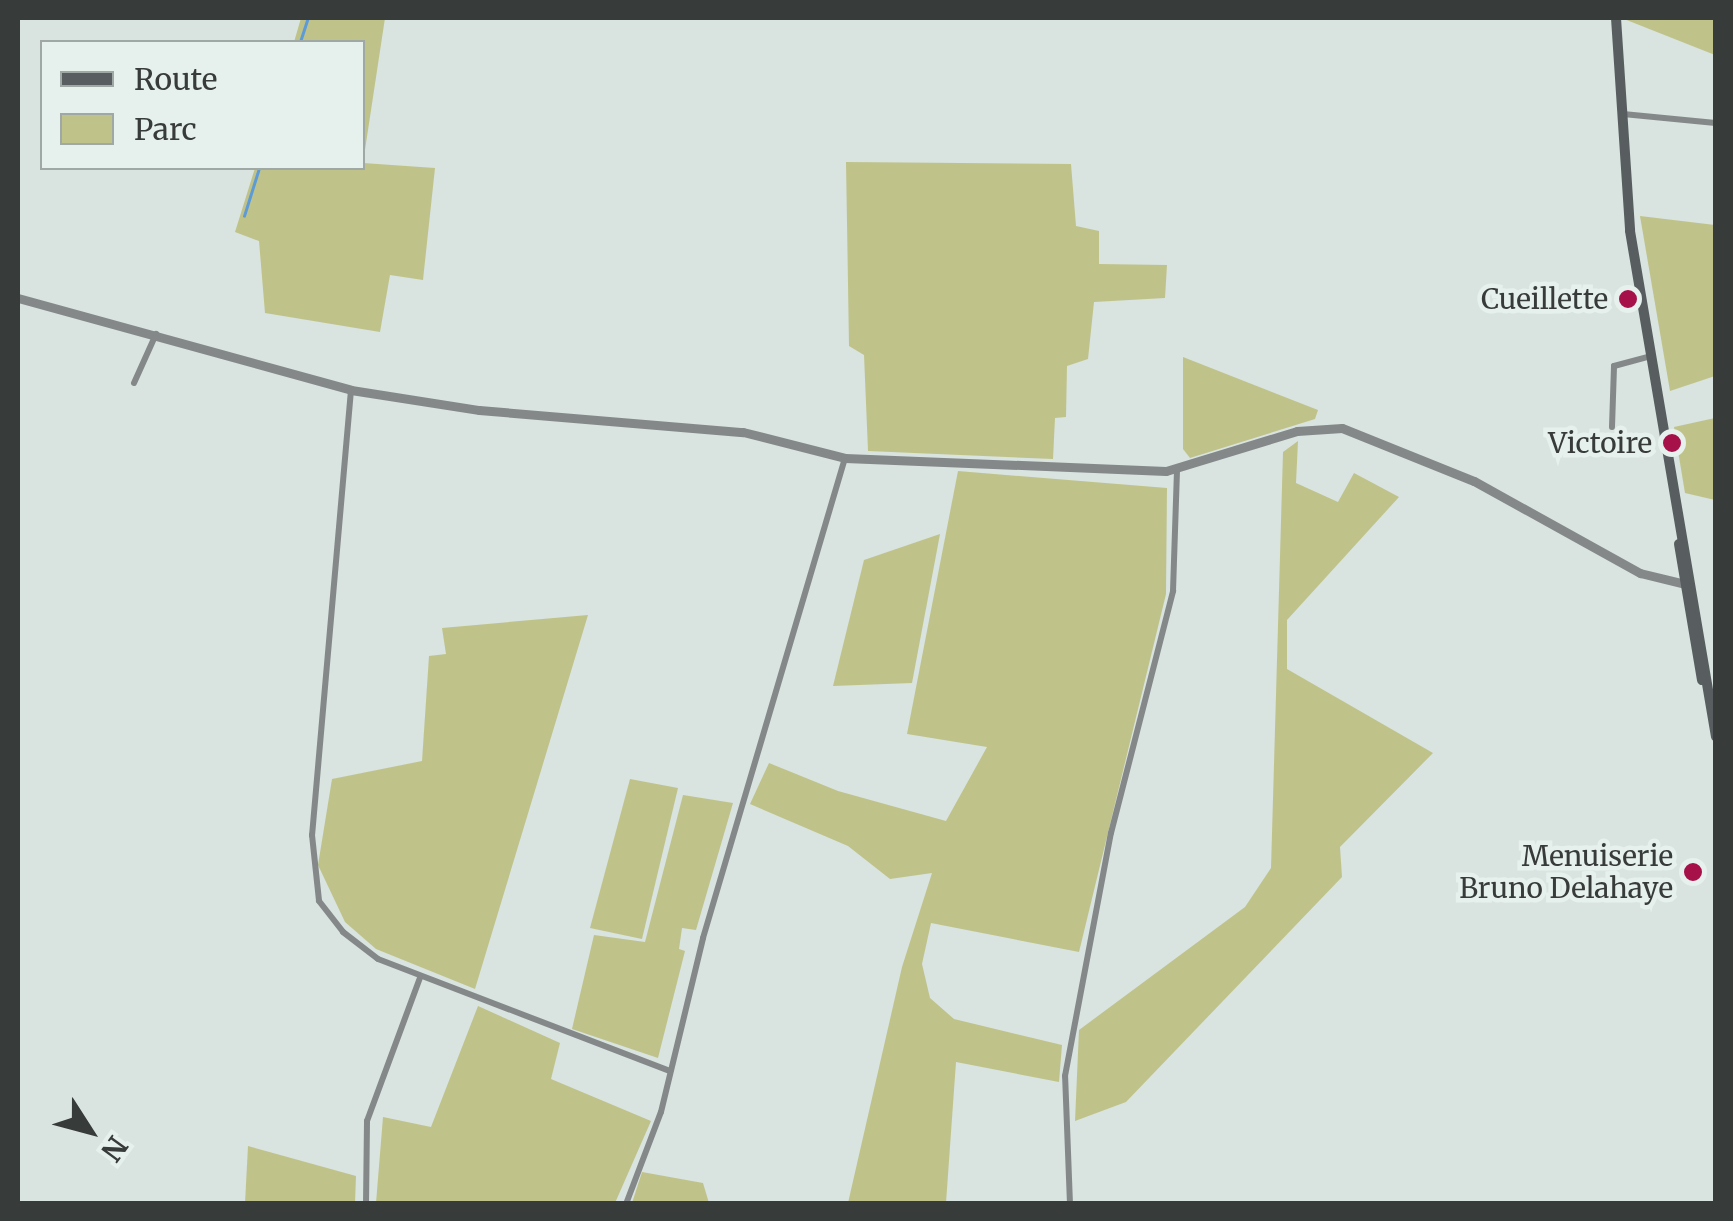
<!DOCTYPE html>
<style>
body{margin:0}
#map{position:relative;width:1733px;height:1221px;overflow:hidden;background:#d9e3e0;font-family:Merriweather,serif}
div>[style]{position:absolute}
[style*='--x']{left:calc(var(--x)*1px);top:calc(var(--y)*1px);width:calc(var(--w)*1px);rotate:calc(var(--a)*1deg)}
.green>*{inset:0;background:#bfc38a}
.stream>*{height:2.5px;margin:-1.25px;padding:0 1.25px;transform-origin:1.25px;border-radius:1.25px;background:#5d9bd6}
.minor>*{height:6px;margin:-3px;padding:0 3px;transform-origin:3px;border-radius:3px;background:#848889}
.tertiary>*{height:9px;margin:-4.5px;padding:0 4.5px;transform-origin:4.5px;border-radius:4.5px;background:#848889}
.secondary>*{height:10px;margin:-5px;padding:0 5px;transform-origin:5px;border-radius:5px;background:#585e5f}
.dots>*{width:28px;height:28px;translate:-50% -50%;box-sizing:border-box;border:5px solid #e6f0ed;border-radius:50%}
span{translate:-50% -50%;white-space:nowrap;text-align:center;line-height:1.15;-webkit-text-stroke:9px #e6f0ed;paint-order:stroke}
.poi-label{font-size:28px;color:#373b3a}
.right{translate:-100% -50%;text-align:right}
.frame{position:absolute;inset:0;border:20px solid #373b3a;pointer-events:none}
.legend{position:absolute;left:40px;top:40px;width:325px;height:130px;box-sizing:border-box;background:#e6f0ed;border:2px solid #a0a8a5;margin:0;padding:12px 18px;list-style:none;font-size:30px;color:#373b3a}
.legend li{display:flex;align-items:center;gap:20px;height:50px}
.legend b{width:50px;border:2px solid #a0a8a5}
.north{position:absolute;left:40px;top:1081px;width:100px;height:100px;-webkit-text-stroke:8px #e6f0ed;paint-order:stroke;rotate:126deg;font-size:28px;font-weight:700;line-height:40px;text-align:center;color:#373b3a}
.north::after{content:'';display:block;margin:auto;width:35px;height:45px;background:#373b3a;clip-path:polygon(50% 0,100% 100%,50% 72%,0 100%)}
</style>
<div id="map">
<div class="green">
<i style="clip-path:polygon(301px 18px,385px 18px,363px 163px,435px 168px,423px 280px,390px 275px,380px 332px,265px 313px,259px 241px,235px 232px,255px 168px,362px 168px,362px 42px,294px 42px)"></i>
<i style="clip-path:polygon(1624px 18px,1715px 18px,1715px 55px,1624px 19px)"></i>
<i style="clip-path:polygon(846px 162px,1071px 164px,1076px 226px,1099px 231px,1099px 264px,1167px 265px,1165px 298px,1094px 302px,1088px 359px,1067px 366px,1066px 417px,1055px 418px,1053px 459px,868px 451px,864px 355px,849px 346px)"></i>
<i style="clip-path:polygon(1640px 216px,1715px 225px,1715px 376px,1670px 391px)"></i>
<i style="clip-path:polygon(1183px 357px,1318px 410px,1315px 419px,1190px 458px,1183px 449px)"></i>
<i style="clip-path:polygon(1715px 418px,1716px 418px,1715px 500px,1685px 493px,1674px 427px)"></i>
<i style="clip-path:polygon(1298px 441px,1296px 483px,1338px 502px,1354px 473px,1399px 497px,1287px 620px,1287px 669px,1433px 753px,1340px 847px,1342px 877px,1126px 1102px,1075px 1121px,1079px 1030px,1245px 907px,1271px 868px,1283px 452px)"></i>
<i style="clip-path:polygon(958px 471px,1167px 488px,1166px 594px,1079px 952px,931px 923px,922px 964px,930px 998px,954px 1019px,1062px 1045px,1059px 1082px,956px 1062px,946px 1203px,848px 1203px,902px 967px,932px 873px,890px 879px,848px 846px,750px 804px,769px 763px,838px 791px,946px 821px,987px 747px,907px 734px)"></i>
<i style="clip-path:polygon(940px 534px,912px 683px,833px 686px,864px 560px)"></i>
<i style="clip-path:polygon(588px 615px,475px 989px,376px 949px,345px 922px,318px 865px,332px 779px,422px 761px,429px 656px,446px 654px,442px 628px)"></i>
<i style="clip-path:polygon(630px 779px,678px 788px,642px 939px,590px 928px)"></i>
<i style="clip-path:polygon(683px 795px,733px 803px,696px 930px,682px 928px,679px 949px,685px 951px,658px 1058px,572px 1029px,594px 935px,645px 942px)"></i>
<i style="clip-path:polygon(478px 1006px,560px 1043px,551px 1079px,651px 1121px,615px 1203px,376px 1203px,383px 1117px,431px 1127px)"></i>
<i style="clip-path:polygon(248px 1146px,356px 1176px,355px 1203px,245px 1203px)"></i>
<i style="clip-path:polygon(642px 1172px,703px 1183px,709px 1203px,632px 1203px)"></i>
</div>
<div class="stream">
<i style="--x:300;--y:42;--w:25;--a:-72"></i>
<i style="--x:244;--y:216;--w:50;--a:-72.6"></i>
</div>
<div class="minor">
<i style="--x:1623;--y:114;--w:93;--a:5.5"></i>
<i style="--x:134;--y:383;--w:54;--a:-65.8"></i>
<i style="--x:351;--y:390;--w:447;--a:95"></i>
<i style="--x:312;--y:835;--w:66;--a:83.9"></i>
<i style="--x:319;--y:901;--w:39;--a:52"></i>
<i style="--x:343;--y:932;--w:44;--a:37.6"></i>
<i style="--x:378;--y:959;--w:313;--a:21"></i>
<i style="--x:1612;--y:427;--w:61;--a:-88.1"></i>
<i style="--x:1614;--y:366;--w:38;--a:-15"></i>
<i style="--x:366;--y:1204;--w:83;--a:-89.3"></i>
<i style="--x:367;--y:1121;--w:153;--a:-69.7"></i>
<i style="--x:626;--y:1204;--w:98;--a:-69.2"></i>
<i style="--x:661;--y:1112;--w:179;--a:-76.4"></i>
<i style="--x:703;--y:938;--w:501;--a:-73.52"></i>
<i style="--x:1070;--y:1204;--w:128;--a:-92.2"></i>
<i style="--x:1065;--y:1076;--w:247;--a:-79.3"></i>
<i style="--x:1111;--y:833;--w:250;--a:-75.6"></i>
<i style="--x:1173;--y:591;--w:121;--a:-88.1"></i>
</div>
<div class="tertiary">
<i style="--x:18;--y:298;--w:345;--a:15.4"></i>
<i style="--x:351;--y:390;--w:130;--a:8.9"></i>
<i style="--x:479;--y:410;--w:265;--a:4.8"></i>
<i style="--x:743;--y:432;--w:105;--a:14.3"></i>
<i style="--x:845;--y:458;--w:321;--a:2.3"></i>
<i style="--x:1166;--y:471;--w:137;--a:-17"></i>
<i style="--x:1297;--y:431;--w:45;--a:-3.8"></i>
<i style="--x:1342;--y:428;--w:142;--a:21.9"></i>
<i style="--x:1474;--y:481;--w:190;--a:29"></i>
<i style="--x:1640;--y:573;--w:46;--a:13.7"></i>
</div>
<div class="secondary">
<i style="--x:1616;--y:18;--w:213;--a:86.2"></i>
<i style="--x:1630;--y:231;--w:513;--a:80.35"></i>
<i style="--x:1679;--y:544;--w:138;--a:80.4"></i>
</div>
<div class="dots">
<i style="left:1628px;top:299px;background:#a71149"></i>
<i style="left:1672px;top:443px;background:#a71149"></i>
<i style="left:1693px;top:872px;background:#a71149"></i>
</div>
<div class="poi-label">
<span class="right" style="left:1608px;top:299px">Cueillette</span>
<span class="right" style="left:1652px;top:443px">Victoire</span>
<span class="right" style="left:1673px;top:872px">Menuiserie<br>Bruno Delahaye</span>
</div>
<div class="frame"></div>
<ul class="legend">
<li><b style="height:12px;background:#585e5f"></b>Route</li>
<li><b style="height:28px;background:#bfc38a"></b>Parc</li>
</ul>
<div class="north">N</div>
</div>
